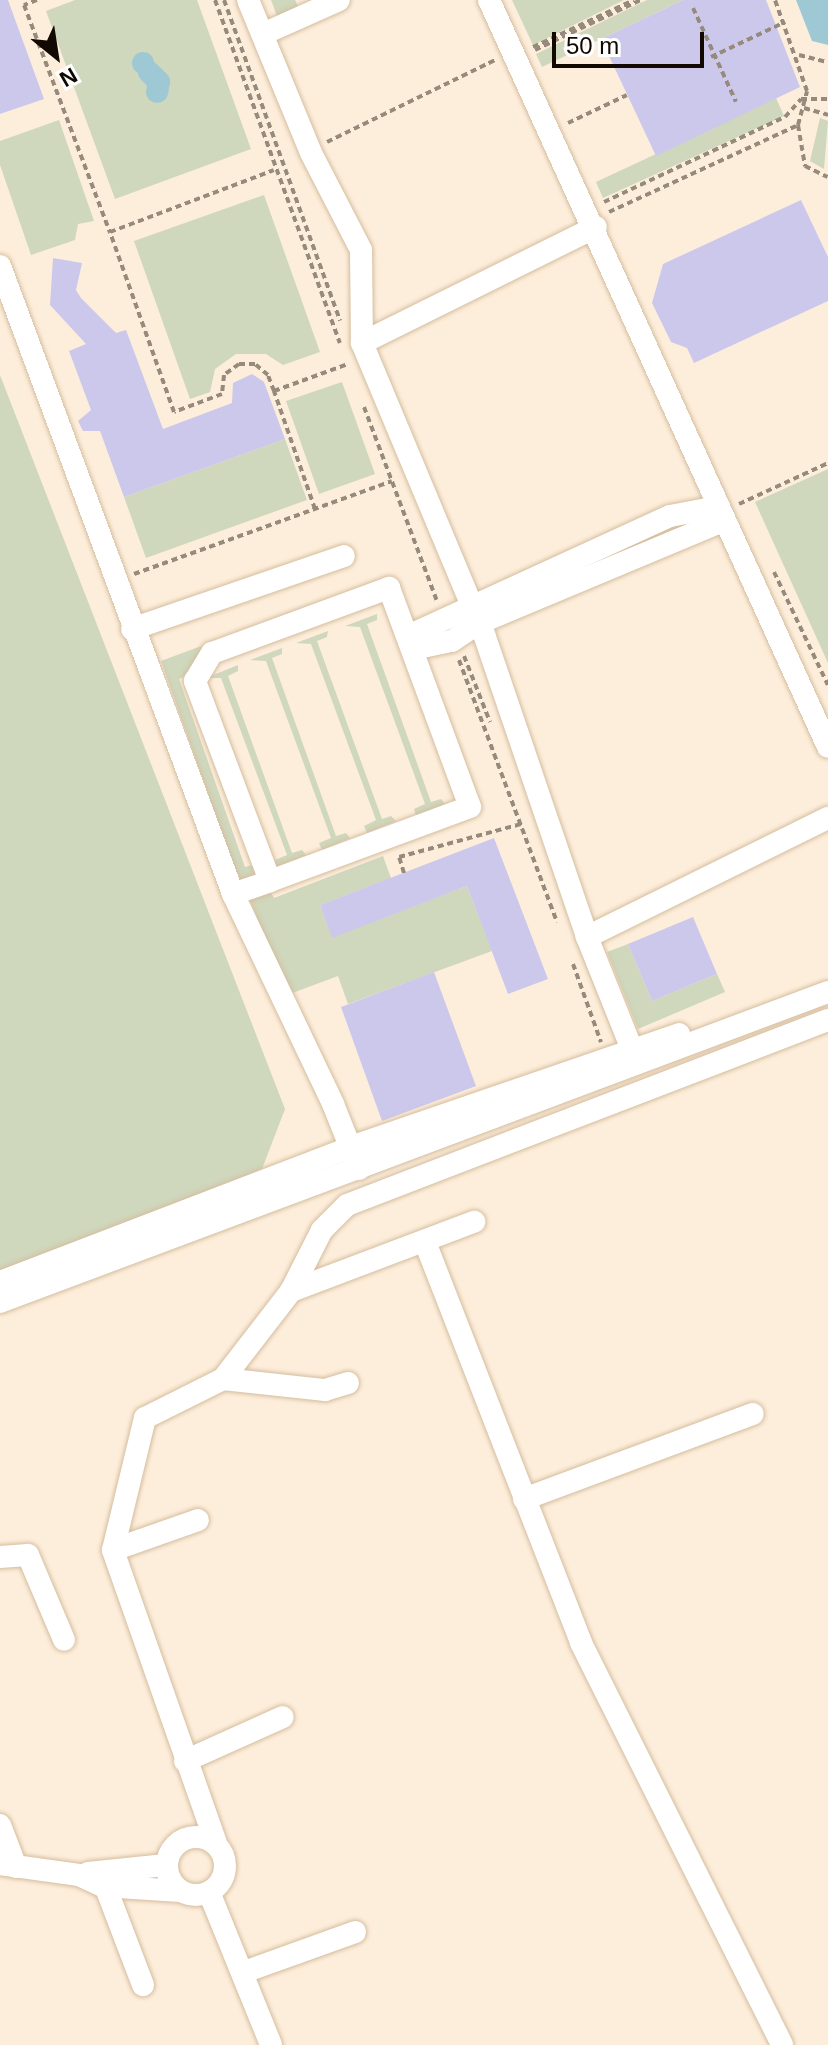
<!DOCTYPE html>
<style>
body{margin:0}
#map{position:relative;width:828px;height:2045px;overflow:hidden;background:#fdeedb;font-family:Arial,sans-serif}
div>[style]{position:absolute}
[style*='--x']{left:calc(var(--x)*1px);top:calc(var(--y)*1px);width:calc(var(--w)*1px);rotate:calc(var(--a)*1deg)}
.green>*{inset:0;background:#cfd7bc}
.water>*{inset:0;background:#9dc8d4}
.round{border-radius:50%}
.canal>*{height:22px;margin:-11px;padding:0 11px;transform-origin:11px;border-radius:11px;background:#9dc8d4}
.building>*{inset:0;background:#ccc8ec}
.path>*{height:4px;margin-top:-2px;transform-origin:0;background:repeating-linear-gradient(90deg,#968a7c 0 6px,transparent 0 10px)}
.roads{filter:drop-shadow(0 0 2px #d5bd9e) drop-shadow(0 0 2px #d5bd9e)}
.minor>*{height:22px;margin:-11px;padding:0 11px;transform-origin:11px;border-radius:11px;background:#fff}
.minor>.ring{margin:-11px;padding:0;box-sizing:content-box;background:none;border:22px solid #fff;border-radius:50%}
span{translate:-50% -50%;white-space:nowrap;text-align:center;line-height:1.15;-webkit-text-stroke:6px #fff;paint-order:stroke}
.north{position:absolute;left:16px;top:16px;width:80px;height:80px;-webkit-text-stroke:6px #fff;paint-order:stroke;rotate:150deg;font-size:22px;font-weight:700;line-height:32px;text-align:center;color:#120a02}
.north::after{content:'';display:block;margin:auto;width:28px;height:36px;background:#120a02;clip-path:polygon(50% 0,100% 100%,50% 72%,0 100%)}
.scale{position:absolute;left:552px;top:32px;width:152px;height:36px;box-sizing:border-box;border:4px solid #120a02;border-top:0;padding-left:10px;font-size:24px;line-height:28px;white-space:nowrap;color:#120a02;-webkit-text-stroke:6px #fff;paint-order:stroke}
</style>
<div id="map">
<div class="green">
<i style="clip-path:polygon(75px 0,197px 0,251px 149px,115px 199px,46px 11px)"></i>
<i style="clip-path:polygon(271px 0,295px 0,298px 6px,277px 16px)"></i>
<i style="clip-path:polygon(512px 0,624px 0,533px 45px)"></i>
<i style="clip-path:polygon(647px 0,683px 0,542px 67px,536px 54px)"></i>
<i style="clip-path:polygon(776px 98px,784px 116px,603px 198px,596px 182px)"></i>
<i style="clip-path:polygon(820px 118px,828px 121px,824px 169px,810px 161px)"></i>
<i style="clip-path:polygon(59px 120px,94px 221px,78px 224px,75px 240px,31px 255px,0 165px,0 141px)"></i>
<i style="clip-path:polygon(264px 195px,320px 352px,283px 365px,266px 354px,236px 354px,215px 369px,210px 392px,190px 399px,134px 241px)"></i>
<i style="clip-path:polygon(0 375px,285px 1109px,262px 1169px,0 1273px)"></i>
<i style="clip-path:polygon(342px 382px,375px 474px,319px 494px,286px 401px)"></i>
<i style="clip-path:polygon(285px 439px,307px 500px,146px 558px,124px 497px)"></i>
<i style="clip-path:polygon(828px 469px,828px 663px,755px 502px)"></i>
<i style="clip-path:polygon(377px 614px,377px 620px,367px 624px,431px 802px,441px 799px,445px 804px,416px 816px,414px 809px,425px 804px,360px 627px,345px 626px)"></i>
<i style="clip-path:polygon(328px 631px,327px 637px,317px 641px,382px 819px,391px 816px,396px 821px,367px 833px,364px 826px,376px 820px,311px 644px,296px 643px)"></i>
<i style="clip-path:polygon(201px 646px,204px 653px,192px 665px,192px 674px,179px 679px,245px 867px,257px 864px,260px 874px,239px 881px,161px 661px)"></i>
<i style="clip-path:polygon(282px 648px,282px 654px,272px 658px,336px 836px,346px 833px,350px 838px,322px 850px,319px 843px,331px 838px,266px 661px,250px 660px)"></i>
<i style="clip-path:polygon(238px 665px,238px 671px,228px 676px,292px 853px,302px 850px,306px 855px,277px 867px,275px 860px,287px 855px,221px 678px,206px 678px)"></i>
<i style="clip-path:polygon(383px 856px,391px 878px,320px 905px,332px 937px,467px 886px,492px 951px,348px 1004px,338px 976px,287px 995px,249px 897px,269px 889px,274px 898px)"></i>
<i style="clip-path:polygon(628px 944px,652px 1001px,717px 974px,725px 992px,638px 1029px,607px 952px)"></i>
</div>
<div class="water">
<i style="clip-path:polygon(796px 0,828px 0,828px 45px,812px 41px)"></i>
<i class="round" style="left:132px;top:52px;width:22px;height:22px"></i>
</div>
<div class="canal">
<i style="--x:149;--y:72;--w:14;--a:45"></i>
<i style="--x:159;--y:82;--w:10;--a:101"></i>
</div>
<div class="building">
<i style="clip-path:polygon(0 0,8px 0,44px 99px,0 114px)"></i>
<i style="clip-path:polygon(683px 0,766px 0,800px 87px,656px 156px,601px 39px)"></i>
<i style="clip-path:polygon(801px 200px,828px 257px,828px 301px,694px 363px,687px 348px,671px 342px,652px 303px,663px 264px)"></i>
<i style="clip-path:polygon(53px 258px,82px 263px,76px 290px,81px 298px,116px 333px,126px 330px,163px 429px,232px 403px,233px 383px,252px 374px,264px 382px,285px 439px,124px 497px,100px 431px,83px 431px,78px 421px,91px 410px,69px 351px,86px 344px,50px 305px)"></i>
<i style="clip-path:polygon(494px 838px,548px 979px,508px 994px,467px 886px,332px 938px,320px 905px)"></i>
<i style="clip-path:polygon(693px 917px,717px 974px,652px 1001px,628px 944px)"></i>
<i style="clip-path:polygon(434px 972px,476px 1086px,382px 1121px,341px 1007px)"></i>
</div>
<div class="path">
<i style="--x:37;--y:0;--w:14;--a:159"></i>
<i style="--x:24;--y:5;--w:243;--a:69.3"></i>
<i style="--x:215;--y:0;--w:365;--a:70"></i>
<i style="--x:224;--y:0;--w:341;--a:70.1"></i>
<i style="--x:693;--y:8;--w:103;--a:65.4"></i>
<i style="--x:533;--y:47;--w:111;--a:-25"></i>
<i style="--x:535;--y:50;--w:117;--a:-25.3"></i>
<i style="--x:799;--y:55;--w:30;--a:14"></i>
<i style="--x:711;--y:57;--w:82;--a:-25.3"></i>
<i style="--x:804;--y:108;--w:25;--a:16"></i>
<i style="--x:568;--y:123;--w:65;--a:-25.4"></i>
<i style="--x:798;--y:125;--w:42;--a:80.3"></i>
<i style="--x:805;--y:166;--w:25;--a:26"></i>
<i style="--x:327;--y:142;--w:187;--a:-26"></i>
<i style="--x:604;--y:202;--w:200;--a:-25.2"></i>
<i style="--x:785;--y:117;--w:24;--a:-48"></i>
<i style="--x:801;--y:99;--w:27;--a:0"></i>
<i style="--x:609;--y:212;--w:208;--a:-24.7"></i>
<i style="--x:798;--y:125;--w:35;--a:-75"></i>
<i style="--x:807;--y:91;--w:96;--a:-109.4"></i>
<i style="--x:274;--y:391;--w:17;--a:-111"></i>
<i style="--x:268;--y:375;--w:17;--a:-140"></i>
<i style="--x:255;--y:364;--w:16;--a:180"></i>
<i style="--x:239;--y:364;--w:19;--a:144"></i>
<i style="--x:224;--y:375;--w:19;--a:96"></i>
<i style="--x:222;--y:394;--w:51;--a:159.4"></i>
<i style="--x:174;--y:412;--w:191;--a:-109.6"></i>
<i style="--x:110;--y:232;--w:175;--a:-20.7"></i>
<i style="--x:364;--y:407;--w:207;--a:69.4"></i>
<i style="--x:739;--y:504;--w:98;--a:-24.7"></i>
<i style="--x:315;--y:509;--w:125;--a:-109.2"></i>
<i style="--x:274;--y:391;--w:79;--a:-20"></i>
<i style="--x:774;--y:572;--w:125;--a:64.5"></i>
<i style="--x:134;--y:574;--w:274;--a:-19.8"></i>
<i style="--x:464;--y:656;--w:71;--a:68.5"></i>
<i style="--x:459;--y:660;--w:280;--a:69.5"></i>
<i style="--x:404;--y:873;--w:17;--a:-107"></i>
<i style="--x:399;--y:857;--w:126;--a:-15.1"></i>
<i style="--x:573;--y:964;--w:83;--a:70.3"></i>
</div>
<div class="roads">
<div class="minor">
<i style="--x:248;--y:0;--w:165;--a:67.6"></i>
<i style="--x:311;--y:153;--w:109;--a:62.7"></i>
<i style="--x:361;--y:250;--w:93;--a:89.4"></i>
<i style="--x:362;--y:343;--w:316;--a:67.3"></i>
<i style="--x:484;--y:634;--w:320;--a:71.2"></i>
<i style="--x:489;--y:0;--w:820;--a:65.59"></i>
<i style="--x:263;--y:34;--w:83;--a:-24.1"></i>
<i style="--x:0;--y:266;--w:670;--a:69.64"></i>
<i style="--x:233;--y:894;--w:233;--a:64.5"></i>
<i style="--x:333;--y:1104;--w:70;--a:68.2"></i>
<i style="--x:362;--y:343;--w:261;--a:-26.4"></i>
<i style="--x:389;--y:588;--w:233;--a:69.7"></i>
<i style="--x:470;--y:807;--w:213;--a:159.7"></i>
<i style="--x:270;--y:881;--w:214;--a:-110.6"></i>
<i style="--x:195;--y:681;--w:33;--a:-59"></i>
<i style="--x:212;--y:653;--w:189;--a:-20.2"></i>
<i style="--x:132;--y:629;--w:224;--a:-19"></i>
<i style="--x:408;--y:636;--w:288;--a:-24.6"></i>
<i style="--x:670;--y:516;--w:48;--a:-10.8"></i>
<i style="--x:413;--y:649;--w:40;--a:-12"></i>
<i style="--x:452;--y:641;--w:32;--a:-34"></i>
<i style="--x:479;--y:623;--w:264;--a:-22.7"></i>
<i style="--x:233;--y:894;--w:39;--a:-19"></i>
<i style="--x:637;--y:1062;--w:135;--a:-111.8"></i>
<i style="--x:587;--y:937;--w:269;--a:-26.3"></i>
<i style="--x:425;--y:1242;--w:430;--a:68.7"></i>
<i style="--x:581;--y:1643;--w:449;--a:63.4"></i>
<i style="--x:0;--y:1282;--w:376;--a:-21"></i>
<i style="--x:351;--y:1147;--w:347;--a:-19"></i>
<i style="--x:291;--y:1291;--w:68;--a:-63.1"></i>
<i style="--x:322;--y:1230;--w:35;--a:-45"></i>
<i style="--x:347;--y:1205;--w:515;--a:-21.04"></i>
<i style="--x:0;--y:1302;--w:884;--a:-20.53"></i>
<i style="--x:223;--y:1379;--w:103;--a:6.2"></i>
<i style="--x:325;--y:1390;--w:24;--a:-17"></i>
<i style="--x:524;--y:1499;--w:244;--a:-20.4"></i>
<i style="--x:113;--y:1550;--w:90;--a:-19.4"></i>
<i style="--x:0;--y:1557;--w:28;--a:-4"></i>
<i style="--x:28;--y:1555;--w:92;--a:67"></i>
<i style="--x:185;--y:1761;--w:107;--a:-24.2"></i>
<i style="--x:0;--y:1825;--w:45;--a:69.1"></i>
<i class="ring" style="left:167px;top:1837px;width:36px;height:36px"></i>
<i style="--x:216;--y:1843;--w:311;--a:-109.4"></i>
<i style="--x:113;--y:1550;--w:136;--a:-76.4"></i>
<i style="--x:145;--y:1418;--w:87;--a:-26.6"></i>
<i style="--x:223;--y:1379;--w:111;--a:-52.3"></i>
<i style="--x:291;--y:1291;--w:196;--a:-20.7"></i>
<i style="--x:0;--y:1864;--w:80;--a:7.9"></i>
<i style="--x:79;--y:1875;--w:26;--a:25"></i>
<i style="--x:103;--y:1886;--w:77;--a:3.7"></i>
<i style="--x:88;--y:1873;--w:78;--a:-5.9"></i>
<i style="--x:101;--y:1875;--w:118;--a:69.1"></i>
<i style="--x:209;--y:1892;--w:165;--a:67.9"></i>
<i style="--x:244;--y:1972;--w:118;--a:-19.8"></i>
</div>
</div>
<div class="north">N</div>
<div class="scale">50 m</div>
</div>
